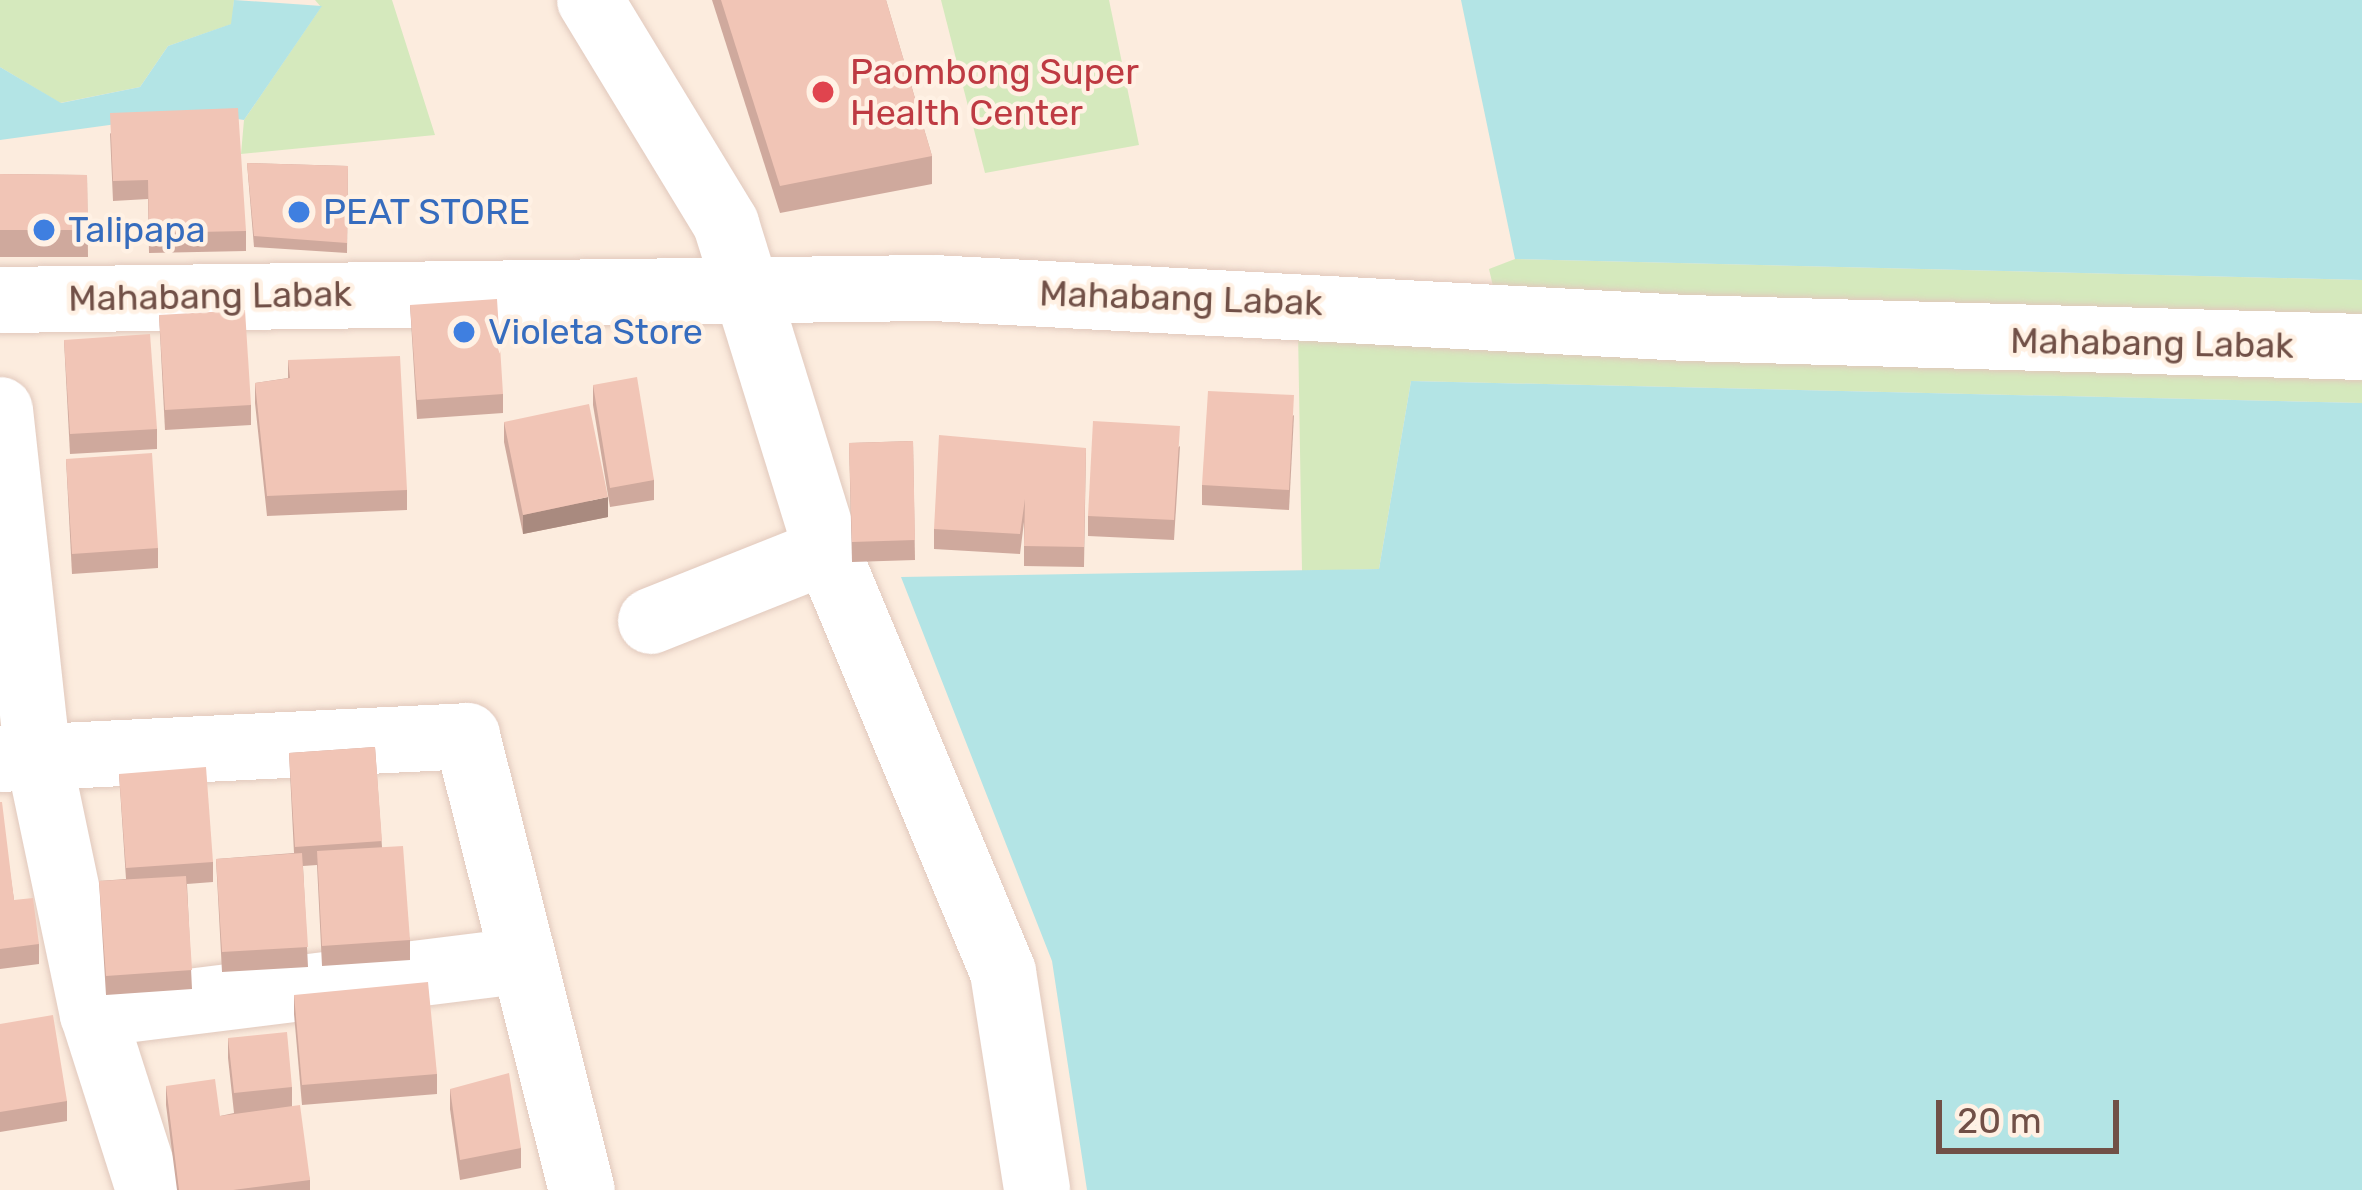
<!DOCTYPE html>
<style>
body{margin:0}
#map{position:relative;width:2362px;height:1190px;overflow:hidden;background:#fcecde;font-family:Rubik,sans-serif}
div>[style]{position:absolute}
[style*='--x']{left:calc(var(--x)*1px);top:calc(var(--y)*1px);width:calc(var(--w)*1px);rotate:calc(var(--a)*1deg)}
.green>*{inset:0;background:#d5e9bd}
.water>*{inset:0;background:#b3e4e5}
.roads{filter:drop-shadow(0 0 3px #e1c9bd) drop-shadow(0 0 3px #e1c9bd)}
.minor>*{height:66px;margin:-33px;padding:0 33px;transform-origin:33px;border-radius:33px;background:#fff}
.wall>*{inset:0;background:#cfa99d}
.shaded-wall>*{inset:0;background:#a98a7f}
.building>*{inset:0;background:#f1c5b6}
.dots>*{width:33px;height:33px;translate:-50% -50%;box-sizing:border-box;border:6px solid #fff1e4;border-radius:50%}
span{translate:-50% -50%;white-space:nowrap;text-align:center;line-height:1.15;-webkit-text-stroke:9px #fff1e4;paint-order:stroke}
.health-label{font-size:36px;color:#be3a42}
.left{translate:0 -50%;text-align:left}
.shop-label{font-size:36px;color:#366cbe}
.street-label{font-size:36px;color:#715047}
.scale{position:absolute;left:1936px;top:1100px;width:183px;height:54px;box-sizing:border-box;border:6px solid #715047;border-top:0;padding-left:15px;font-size:36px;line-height:42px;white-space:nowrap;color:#715047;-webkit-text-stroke:9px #fff1e4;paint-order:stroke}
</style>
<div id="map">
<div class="green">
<i style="clip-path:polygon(0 0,234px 0,232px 24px,168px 46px,140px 87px,60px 103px,0 67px)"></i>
<i style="clip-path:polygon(315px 0,392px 0,435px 135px,241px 154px,244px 120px,321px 7px)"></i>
<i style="clip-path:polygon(941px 0,1109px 0,1139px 145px,985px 173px)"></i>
<i style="clip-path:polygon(1515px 259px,2362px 280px,2362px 317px,1495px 295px,1489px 269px)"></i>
<i style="clip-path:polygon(1298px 330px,2362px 372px,2362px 403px,1411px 381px,1379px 569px,1302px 571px)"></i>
</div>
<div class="water">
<i style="clip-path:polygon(234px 0,322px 6px,244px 120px,197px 113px,0 140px,0 67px,61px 103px,140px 87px,168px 46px,231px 24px)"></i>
<i style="clip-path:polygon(1461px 0,2362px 0,2362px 280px,1515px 259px)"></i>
<i style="clip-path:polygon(1411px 381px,2362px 403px,2362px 1190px,1087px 1190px,1052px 961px,901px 577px,1379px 569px)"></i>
</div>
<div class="roads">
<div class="minor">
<i style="--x:590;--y:0;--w:262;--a:58.7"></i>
<i style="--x:726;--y:224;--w:342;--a:72.8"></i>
<i style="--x:827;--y:551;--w:456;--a:67.3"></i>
<i style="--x:1003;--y:972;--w:221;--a:81.1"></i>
<i style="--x:0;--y:300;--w:933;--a:-0.74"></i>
<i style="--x:933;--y:288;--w:755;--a:3.04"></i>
<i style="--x:1687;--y:328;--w:675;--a:1.61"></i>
<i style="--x:0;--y:410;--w:341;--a:83.8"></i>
<i style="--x:37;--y:749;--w:271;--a:78.1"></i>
<i style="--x:93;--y:1014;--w:185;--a:72.3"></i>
<i style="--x:651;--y:621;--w:189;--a:-21.7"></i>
<i style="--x:0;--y:759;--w:468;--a:-2.8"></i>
<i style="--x:467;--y:736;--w:468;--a:75.8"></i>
<i style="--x:93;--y:1014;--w:428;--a:-7.1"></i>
</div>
</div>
<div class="wall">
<i style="clip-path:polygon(712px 0,886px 0,932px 156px,932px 184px,780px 213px)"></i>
<i style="clip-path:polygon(110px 133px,246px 231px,246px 251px,149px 253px,148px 199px,113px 201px)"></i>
<i style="clip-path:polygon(247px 163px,348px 166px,347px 253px,254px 247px)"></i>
<i style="clip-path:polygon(0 174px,87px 175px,88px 257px,0 257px)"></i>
<i style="clip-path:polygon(410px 305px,503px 394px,503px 413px,417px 419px)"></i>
<i style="clip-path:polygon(159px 315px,251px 405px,251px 425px,165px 430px)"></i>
<i style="clip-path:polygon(64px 340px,157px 429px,157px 449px,70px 454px)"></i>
<i style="clip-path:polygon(288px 360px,407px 490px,407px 510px,267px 516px,255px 403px,255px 383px,288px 378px)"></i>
<i style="clip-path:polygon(593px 385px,654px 480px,654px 500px,610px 507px,593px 405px)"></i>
<i style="clip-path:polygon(1294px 415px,1289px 510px,1202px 505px,1202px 485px)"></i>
<i style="clip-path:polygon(504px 422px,608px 517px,523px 534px,504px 442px)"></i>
<i style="clip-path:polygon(913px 441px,915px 560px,852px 562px,849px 443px)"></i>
<i style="clip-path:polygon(1180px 446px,1174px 540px,1088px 536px,1088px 516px)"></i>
<i style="clip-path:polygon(1086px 448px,1084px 567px,1024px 566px,1024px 522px,1020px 554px,934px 549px,934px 529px)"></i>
<i style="clip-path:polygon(66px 459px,158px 548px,158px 568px,72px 574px)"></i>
<i style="clip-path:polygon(375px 747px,382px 847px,410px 940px,410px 960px,322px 966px,317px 865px,303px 866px,308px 967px,222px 972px,216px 859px,294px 853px,289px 753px)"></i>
<i style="clip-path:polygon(119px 774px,213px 862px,213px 882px,187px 884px,192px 989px,106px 995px,99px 881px,126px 879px)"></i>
<i style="clip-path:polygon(0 802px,14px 900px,39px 944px,39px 964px,0 969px)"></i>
<i style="clip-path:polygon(294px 995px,437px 1074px,437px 1094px,302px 1105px,294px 1014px)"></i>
<i style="clip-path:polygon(0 1024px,67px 1101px,67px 1121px,0 1132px)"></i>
<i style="clip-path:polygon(228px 1038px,292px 1087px,292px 1106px,310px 1180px,310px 1190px,177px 1190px,166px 1105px,166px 1086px,220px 1116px,234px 1113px,228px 1058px)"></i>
<i style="clip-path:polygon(450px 1089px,521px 1148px,521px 1168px,460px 1180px,450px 1109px)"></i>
</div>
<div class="shaded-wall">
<i style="clip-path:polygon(608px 497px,608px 517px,523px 534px,523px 515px)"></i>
</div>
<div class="building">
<i style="clip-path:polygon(721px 0,886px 0,932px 156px,780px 186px)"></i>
<i style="clip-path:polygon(238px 108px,246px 231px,149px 233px,148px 180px,113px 181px,110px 113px)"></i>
<i style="clip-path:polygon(247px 163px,348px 166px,347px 243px,254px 236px)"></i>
<i style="clip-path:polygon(0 174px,87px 175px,88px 230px,0 230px)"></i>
<i style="clip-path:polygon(497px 299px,503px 394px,417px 400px,410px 305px)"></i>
<i style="clip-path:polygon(245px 310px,251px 405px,165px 410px,159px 315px)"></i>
<i style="clip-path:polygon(150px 334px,157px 429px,70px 434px,64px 340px)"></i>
<i style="clip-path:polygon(400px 356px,407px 490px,267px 496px,255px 383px,290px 378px,288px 360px)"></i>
<i style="clip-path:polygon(637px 377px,654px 480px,610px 488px,593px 385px)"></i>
<i style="clip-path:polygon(1208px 391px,1294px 395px,1289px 490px,1202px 485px)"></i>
<i style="clip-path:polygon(589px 404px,608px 497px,523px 515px,504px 422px)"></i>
<i style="clip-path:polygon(1093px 421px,1180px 426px,1174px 520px,1088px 516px)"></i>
<i style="clip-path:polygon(939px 435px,1086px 448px,1084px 547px,1024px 546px,1025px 499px,1020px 534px,934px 529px)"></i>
<i style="clip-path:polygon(913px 441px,915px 540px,852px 542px,849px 443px)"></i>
<i style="clip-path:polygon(152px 453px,158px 548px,72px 554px,66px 459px)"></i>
<i style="clip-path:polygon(375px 747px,382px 841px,295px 847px,289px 753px)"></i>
<i style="clip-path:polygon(206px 767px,213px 862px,126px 868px,119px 774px)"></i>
<i style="clip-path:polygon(0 802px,2px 802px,14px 900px,33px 898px,39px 944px,0 949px)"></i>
<i style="clip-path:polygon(403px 846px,410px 940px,322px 946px,317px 851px)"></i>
<i style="clip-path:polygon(302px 853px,308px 947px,222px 952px,216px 859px)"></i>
<i style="clip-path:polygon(186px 876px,192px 970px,106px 976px,99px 881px)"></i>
<i style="clip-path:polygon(428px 982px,437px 1074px,302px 1085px,294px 995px)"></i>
<i style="clip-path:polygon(53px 1015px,67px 1101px,0 1112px,0 1024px)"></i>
<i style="clip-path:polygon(287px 1032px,292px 1087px,234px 1093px,228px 1038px)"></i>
<i style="clip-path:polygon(509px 1073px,521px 1148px,460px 1160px,450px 1089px)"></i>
<i style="clip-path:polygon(215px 1079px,220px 1116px,300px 1105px,310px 1180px,233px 1190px,179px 1190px,166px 1086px)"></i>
</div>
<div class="dots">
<i style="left:823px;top:92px;background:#e0444e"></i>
<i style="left:299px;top:212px;background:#3f7fe0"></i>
<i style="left:44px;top:230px;background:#3f7fe0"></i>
<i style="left:464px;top:332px;background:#3f7fe0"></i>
</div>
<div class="health-label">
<span class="left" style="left:850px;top:92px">Paombong Super<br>Health Center</span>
</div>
<div class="shop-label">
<span class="left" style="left:323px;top:212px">PEAT STORE</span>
<span class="left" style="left:68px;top:230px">Talipapa</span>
<span class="left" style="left:488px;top:332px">Violeta Store</span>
</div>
<div class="street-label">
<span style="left:210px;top:296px;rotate:-1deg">Mahabang Labak</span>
<span style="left:1181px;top:298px;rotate:2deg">Mahabang Labak</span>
<span style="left:2152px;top:343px;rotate:1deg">Mahabang Labak</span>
</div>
<div class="scale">20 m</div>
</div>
